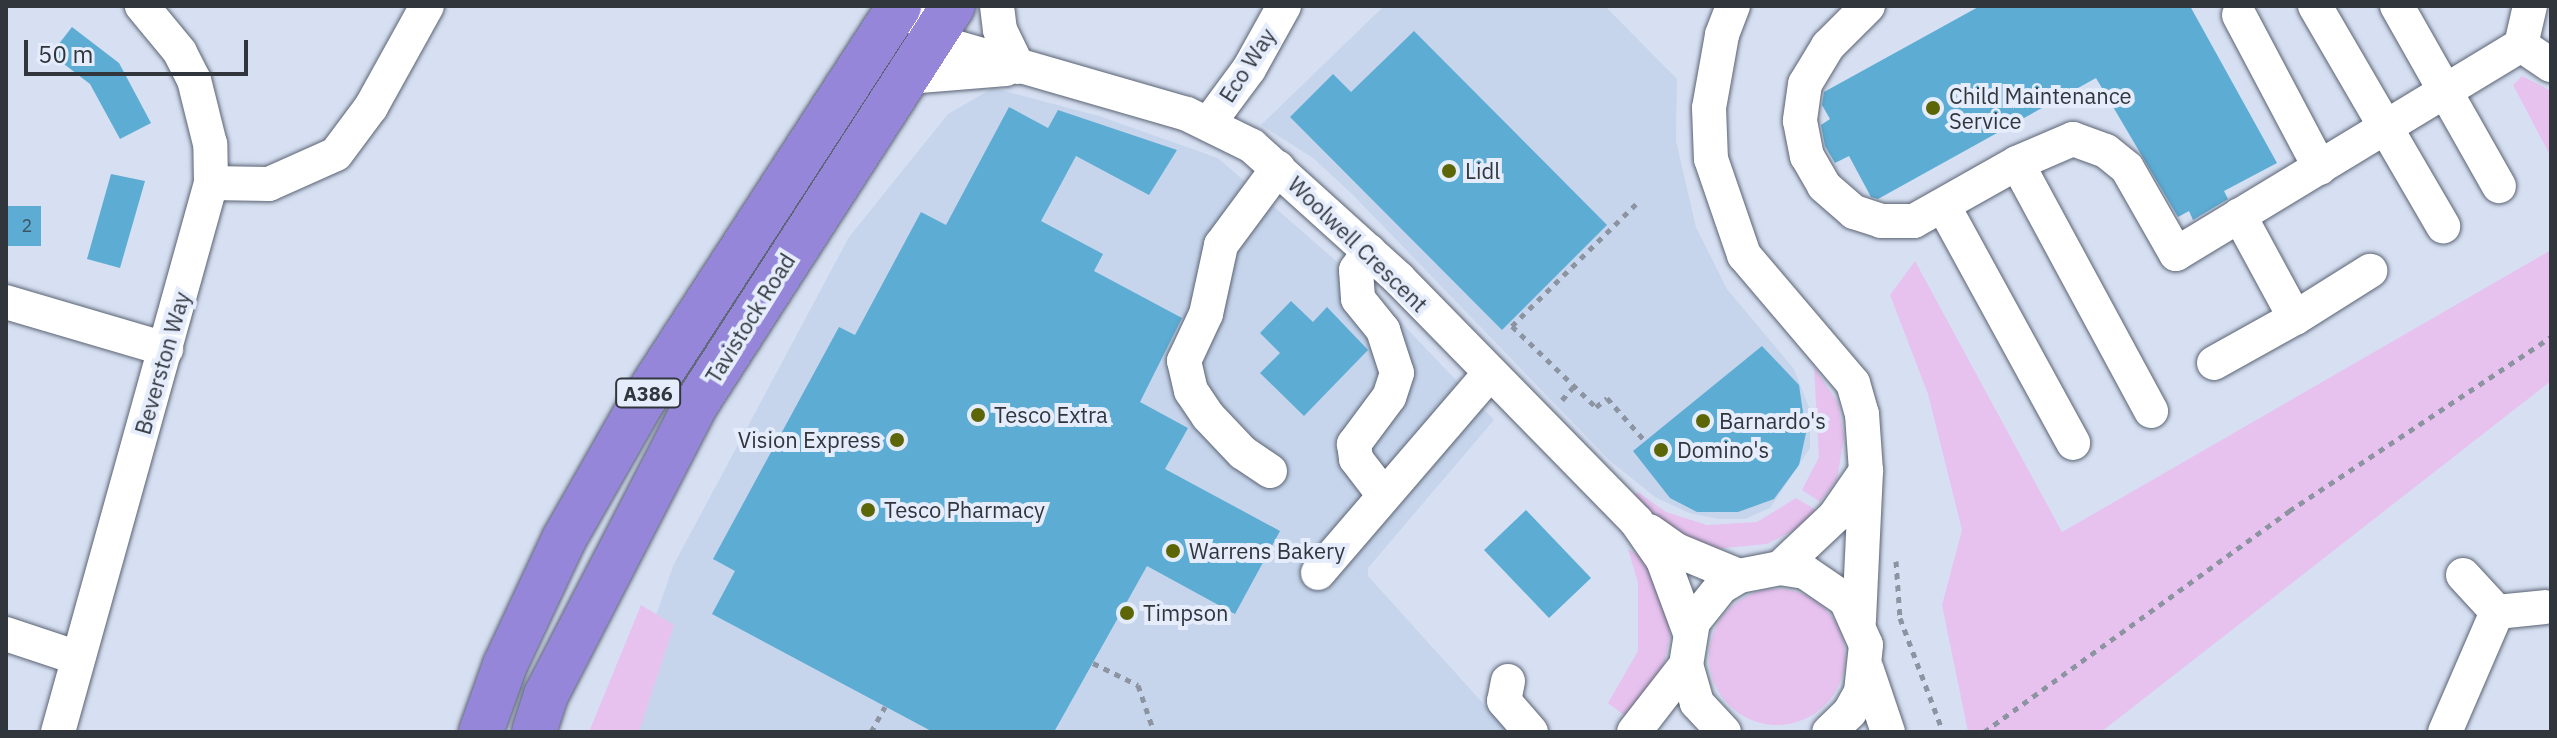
<!DOCTYPE html>
<style>
body{margin:0}
#map{position:relative;width:2557px;height:738px;overflow:hidden;background:#d6e0f2;font-family:"IBM Plex Sans",sans-serif}
div>[style]{position:absolute}
[style*='--x']{left:calc(var(--x)*1px);top:calc(var(--y)*1px);width:calc(var(--w)*1px);rotate:calc(var(--a)*1deg)}
.built>*{inset:0;background:#c6d5ec}
.green>*{inset:0;background:#e7c2ef}
.round{border-radius:50%}
.building>*{inset:0;background:#5cacd4}
.path>*{height:5px;margin-top:-2.5px;transform-origin:0;background:repeating-linear-gradient(90deg,#8c94a1 0 6px,transparent 0 12px)}
.roads{filter:drop-shadow(0 0 2px #5a6373) drop-shadow(0 0 2px #5a6373)}
.minor>*{height:34px;margin:-17px;padding:0 17px;transform-origin:17px;border-radius:17px;background:#fff}
.highway>*{height:44px;margin:-22px;padding:0 22px;transform-origin:22px;border-radius:22px;background:#9586da}
.dots>*{width:22px;height:22px;translate:-50% -50%;box-sizing:border-box;border:4px solid #e5edfc;border-radius:50%}
span{translate:-50% -50%;white-space:nowrap;text-align:center;line-height:1.15;-webkit-text-stroke:8px #e5edfc;paint-order:stroke}
.number-label{font-size:18px;color:#3c5463}
.number-label span{-webkit-text-stroke-width:0}
.shield-label span{padding:2px 6px;background:#e5edfc;border:2px solid;border-radius:6px;-webkit-text-stroke-width:0}
.shield-label{font-size:20px;color:#31363d;font-weight:700}
.street-label{font-size:22px;color:#31363d}
.poi-label{font-size:22px;color:#31363d}
.left{translate:0 -50%;text-align:left}
.right{translate:-100% -50%;text-align:right}
.frame{position:absolute;inset:0;border:8px solid #31363d;pointer-events:none}
.scale{position:absolute;left:24px;top:40px;width:224px;height:36px;box-sizing:border-box;border:4px solid #31363d;border-top:0;padding-left:10px;font-size:24px;line-height:28px;white-space:nowrap;color:#31363d;-webkit-text-stroke:6px #e5edfc;paint-order:stroke}
</style>
<div id="map">
<div class="built">
<i style="clip-path:polygon(1384px 6px,1605px 6px,1677px 79px,1676px 141px,1696px 227px,1727px 289px,1794px 369px,1810px 410px,1810px 448px,1770px 508px,1745px 519px,1719px 519px,1689px 513px,1655px 497px,1610px 461px,1353px 195px,1313px 158px,1261px 125px)"></i>
<i style="clip-path:polygon(993px 88px,1099px 116px,1218px 158px,1374px 294px,1494px 420px,1368px 568px,1368px 576px,1509px 732px,616px 732px,673px 566px,849px 237px,948px 114px)"></i>
</div>
<div class="green">
<i style="clip-path:polygon(2522px 76px,2551px 91px,2551px 157px,2513px 85px)"></i>
<i style="clip-path:polygon(2551px 250px,2551px 381px,2101px 732px,1968px 732px,1942px 605px,1962px 530px,1928px 394px,1890px 295px,1915px 261px,2062px 532px)"></i>
<i style="clip-path:polygon(1814px 367px,1838px 403px,1844px 437px,1837px 479px,1820px 502px,1802px 490px,1819px 457px)"></i>
<i style="clip-path:polygon(1638px 492px,1666px 512px,1707px 525px,1757px 522px,1796px 498px,1816px 510px,1796px 529px,1767px 544px,1704px 550px,1667px 532px,1633px 496px)"></i>
<i style="clip-path:polygon(1628px 549px,1643px 558px,1662px 584px,1670px 634px,1663px 671px,1625px 716px,1608px 703px,1638px 651px,1638px 583px)"></i>
<i class="round" style="left:1709px;top:589px;width:136px;height:136px"></i>
<i style="clip-path:polygon(641px 605px,674px 625px,639px 732px,589px 732px)"></i>
</div>
<div class="building">
<i style="clip-path:polygon(1980px 6px,2190px 6px,2277px 163px,2224px 191px,2228px 199px,2193px 220px,2189px 211px,2178px 217px,2096px 78px,1878px 199px,1871px 197px,1849px 156px,1835px 163px,1825px 146px,1821px 125px,1830px 119px,1822px 105px,1824px 92px)"></i>
<i style="clip-path:polygon(72px 27px,119px 63px,151px 123px,120px 139px,90px 84px,51px 54px)"></i>
<i style="clip-path:polygon(1414px 31px,1607px 225px,1502px 330px,1290px 117px,1333px 74px,1351px 92px)"></i>
<i style="clip-path:polygon(1009px 107px,1048px 128px,1058px 110px,1177px 150px,1149px 195px,1076px 156px,1041px 221px,1103px 254px,1094px 271px,1182px 318px,1140px 402px,1188px 428px,1165px 469px,1280px 531px,1235px 614px,1147px 566px,1054px 732px,933px 732px,712px 614px,735px 571px,713px 559px,839px 327px,855px 335px,921px 212px,946px 225px)"></i>
<i style="clip-path:polygon(111px 174px,145px 181px,120px 268px,87px 259px)"></i>
<i style="clip-path:polygon(6px 206px,41px 206px,41px 246px,6px 246px)"></i>
<i style="clip-path:polygon(1291px 301px,1313px 322px,1327px 307px,1368px 350px,1304px 416px,1260px 373px,1280px 353px,1260px 333px)"></i>
<i style="clip-path:polygon(1762px 346px,1799px 385px,1806px 433px,1799px 465px,1774px 499px,1738px 512px,1697px 512px,1670px 498px,1633px 451px)"></i>
<i style="clip-path:polygon(1526px 510px,1591px 578px,1549px 618px,1484px 550px)"></i>
</div>
<div class="path">
<i style="--x:1636;--y:204;--w:174;--a:135.5"></i>
<i style="--x:1512;--y:326;--w:117;--a:44"></i>
<i style="--x:1596;--y:407;--w:14;--a:-39"></i>
<i style="--x:1607;--y:398;--w:57;--a:48.5"></i>
<i style="--x:1562;--y:400;--w:18;--a:-49"></i>
<i style="--x:1896;--y:561;--w:57;--a:86"></i>
<i style="--x:1900;--y:618;--w:122;--a:69.3"></i>
<i style="--x:1093;--y:663;--w:50;--a:26.1"></i>
<i style="--x:1138;--y:685;--w:50;--a:71.2"></i>
<i style="--x:871;--y:732;--w:29;--a:-61"></i>
<i style="--x:1984;--y:732;--w:377;--a:-35.9"></i>
<i style="--x:2289;--y:511;--w:315;--a:-33.6"></i>
</div>
<div class="roads">
<div class="minor">
<i style="--x:913;--y:6;--w:39;--a:61"></i>
<i style="--x:932;--y:40;--w:9;--a:18"></i>
<i style="--x:941;--y:43;--w:256;--a:16.1"></i>
<i style="--x:1187;--y:114;--w:72;--a:26.2"></i>
<i style="--x:1252;--y:146;--w:198;--a:42.1"></i>
<i style="--x:1399;--y:279;--w:339;--a:45.6"></i>
<i style="--x:1636;--y:521;--w:47;--a:55.3"></i>
<i style="--x:1663;--y:560;--w:78;--a:69.7"></i>
<i style="--x:997;--y:6;--w:24;--a:83"></i>
<i style="--x:1000;--y:30;--w:41;--a:64.1"></i>
<i style="--x:1733;--y:6;--w:31;--a:111"></i>
<i style="--x:1722;--y:35;--w:74;--a:100.1"></i>
<i style="--x:1709;--y:108;--w:51;--a:87.8"></i>
<i style="--x:1711;--y:159;--w:102;--a:71"></i>
<i style="--x:1744;--y:255;--w:168;--a:49.6"></i>
<i style="--x:1853;--y:383;--w:32;--a:74"></i>
<i style="--x:1862;--y:414;--w:57;--a:86"></i>
<i style="--x:1866;--y:471;--w:150;--a:92.7"></i>
<i style="--x:1868;--y:6;--w:57;--a:135"></i>
<i style="--x:1828;--y:46;--w:44;--a:121.2"></i>
<i style="--x:1805;--y:84;--w:37;--a:98"></i>
<i style="--x:1800;--y:121;--w:36;--a:79"></i>
<i style="--x:1807;--y:156;--w:34;--a:60"></i>
<i style="--x:1824;--y:186;--w:40;--a:41"></i>
<i style="--x:1854;--y:212;--w:28;--a:18"></i>
<i style="--x:1881;--y:221;--w:33;--a:0"></i>
<i style="--x:1914;--y:221;--w:118;--a:-29.4"></i>
<i style="--x:2017;--y:163;--w:61;--a:-23.2"></i>
<i style="--x:2073;--y:139;--w:35;--a:20"></i>
<i style="--x:2106;--y:151;--w:27;--a:39"></i>
<i style="--x:2127;--y:168;--w:99;--a:60.3"></i>
<i style="--x:2176;--y:254;--w:403;--a:-31.2"></i>
<i style="--x:2521;--y:45;--w:40;--a:-77"></i>
<i style="--x:2315;--y:6;--w:255;--a:59.8"></i>
<i style="--x:2397;--y:6;--w:207;--a:60.5"></i>
<i style="--x:2239;--y:15;--w:173;--a:62.1"></i>
<i style="--x:2521;--y:45;--w:36;--a:34"></i>
<i style="--x:907;--y:77;--w:99;--a:-4.6"></i>
<i style="--x:1209;--y:123;--w:67;--a:-53.5"></i>
<i style="--x:1249;--y:69;--w:72;--a:-60.9"></i>
<i style="--x:2017;--y:163;--w:282;--a:61.6"></i>
<i style="--x:211;--y:183;--w:58;--a:1"></i>
<i style="--x:269;--y:184;--w:73;--a:-24.1"></i>
<i style="--x:336;--y:154;--w:59;--a:-53.3"></i>
<i style="--x:371;--y:107;--w:115;--a:-61"></i>
<i style="--x:1944;--y:207;--w:269;--a:61.3"></i>
<i style="--x:1369;--y:251;--w:23;--a:124"></i>
<i style="--x:1356;--y:270;--w:29;--a:86"></i>
<i style="--x:1358;--y:299;--w:40;--a:51"></i>
<i style="--x:1383;--y:330;--w:45;--a:72"></i>
<i style="--x:1397;--y:373;--w:25;--a:108"></i>
<i style="--x:1389;--y:397;--w:59;--a:126.7"></i>
<i style="--x:1354;--y:444;--w:15;--a:82"></i>
<i style="--x:1356;--y:459;--w:44;--a:52.4"></i>
<i style="--x:6;--y:302;--w:167;--a:16.4"></i>
<i style="--x:2295;--y:318;--w:89;--a:-32.1"></i>
<i style="--x:2214;--y:363;--w:93;--a:-29.1"></i>
<i style="--x:2295;--y:318;--w:117;--a:-118.5"></i>
<i style="--x:1270;--y:471;--w:32;--a:-146"></i>
<i style="--x:1243;--y:453;--w:51;--a:-133.4"></i>
<i style="--x:1208;--y:416;--w:30;--a:-124"></i>
<i style="--x:1191;--y:391;--w:31;--a:-103"></i>
<i style="--x:1184;--y:361;--w:52;--a:-64.9"></i>
<i style="--x:1206;--y:314;--w:71;--a:-77.7"></i>
<i style="--x:1221;--y:245;--w:96;--a:-53.5"></i>
<i style="--x:1649;--y:531;--w:33;--a:35"></i>
<i style="--x:1676;--y:550;--w:68;--a:22.4"></i>
<i style="--x:1780;--y:568;--w:76;--a:-43.4"></i>
<i style="--x:1835;--y:516;--w:55;--a:-55.4"></i>
<i style="--x:1318;--y:573;--w:264;--a:-49.3"></i>
<i style="--x:2463;--y:575;--w:50;--a:47.4"></i>
<i style="--x:6;--y:634;--w:76;--a:18.4"></i>
<i style="--x:1867;--y:670;--w:65;--a:71.3"></i>
<i style="--x:1508;--y:681;--w:20;--a:101"></i>
<i style="--x:1504;--y:701;--w:41;--a:48.9"></i>
<i style="--x:58;--y:732;--w:570;--a:-74.43"></i>
<i style="--x:211;--y:183;--w:39;--a:-91"></i>
<i style="--x:210;--y:144;--w:66;--a:-104"></i>
<i style="--x:194;--y:80;--w:31;--a:-117"></i>
<i style="--x:180;--y:52;--w:60;--a:-129.6"></i>
<i style="--x:1634;--y:732;--w:85;--a:-52.2"></i>
<i style="--x:1724;--y:732;--w:40;--a:-133"></i>
<i style="--x:1697;--y:703;--w:40;--a:-106"></i>
<i style="--x:1686;--y:665;--w:44;--a:-80.8"></i>
<i style="--x:1693;--y:622;--w:45;--a:-51.3"></i>
<i style="--x:1721;--y:587;--w:21;--a:-31"></i>
<i style="--x:1739;--y:576;--w:42;--a:-11"></i>
<i style="--x:1780;--y:568;--w:25;--a:9"></i>
<i style="--x:1805;--y:572;--w:50;--a:34.3"></i>
<i style="--x:1846;--y:600;--w:49;--a:66"></i>
<i style="--x:1866;--y:645;--w:47;--a:96.1"></i>
<i style="--x:1861;--y:692;--w:23;--a:119"></i>
<i style="--x:1850;--y:712;--w:29;--a:136"></i>
<i style="--x:2445;--y:732;--w:131;--a:-66.6"></i>
<i style="--x:2497;--y:612;--w:48;--a:-5.9"></i>
</div>
<div class="highway">
<i style="--x:481;--y:732;--w:71;--a:-70.3"></i>
<i style="--x:505;--y:665;--w:139;--a:-64.9"></i>
<i style="--x:564;--y:539;--w:155;--a:-60.3"></i>
<i style="--x:641;--y:404;--w:474;--a:-57"></i>
<i style="--x:534;--y:732;--w:39;--a:-72"></i>
<i style="--x:546;--y:695;--w:325;--a:-62.7"></i>
<i style="--x:695;--y:406;--w:476;--a:-57.2"></i>
</div>
</div>
<div class="dots">
<i style="left:1933px;top:108px;background:#5d6607"></i>
<i style="left:1449px;top:171px;background:#5d6607"></i>
<i style="left:978px;top:415px;background:#5d6607"></i>
<i style="left:1703px;top:421px;background:#5d6607"></i>
<i style="left:897px;top:440px;background:#5d6607"></i>
<i style="left:1661px;top:450px;background:#5d6607"></i>
<i style="left:868px;top:510px;background:#5d6607"></i>
<i style="left:1173px;top:551px;background:#5d6607"></i>
<i style="left:1127px;top:613px;background:#5d6607"></i>
</div>
<div class="number-label">
<span style="left:27px;top:226px">2</span>
</div>
<div class="shield-label">
<span style="left:648px;top:393px">A386</span>
</div>
<div class="street-label">
<span style="left:1247px;top:65px;rotate:-57deg">Eco Way</span>
<span style="left:1358px;top:244px;rotate:44deg">Woolwell Crescent</span>
<span style="left:750px;top:318px;rotate:-58deg">Tavistock Road</span>
<span style="left:162px;top:363px;rotate:-74deg">Beverston Way</span>
</div>
<div class="poi-label">
<span class="left" style="left:1949px;top:108px">Child Maintenance<br>Service</span>
<span class="left" style="left:1465px;top:171px">Lidl</span>
<span class="left" style="left:994px;top:415px">Tesco Extra</span>
<span class="left" style="left:1719px;top:421px">Barnardo's</span>
<span class="right" style="left:881px;top:440px">Vision Express</span>
<span class="left" style="left:1677px;top:450px">Domino's</span>
<span class="left" style="left:884px;top:510px">Tesco Pharmacy</span>
<span class="left" style="left:1189px;top:551px">Warrens Bakery</span>
<span class="left" style="left:1143px;top:613px">Timpson</span>
</div>
<div class="frame"></div>
<div class="scale">50 m</div>
</div>
